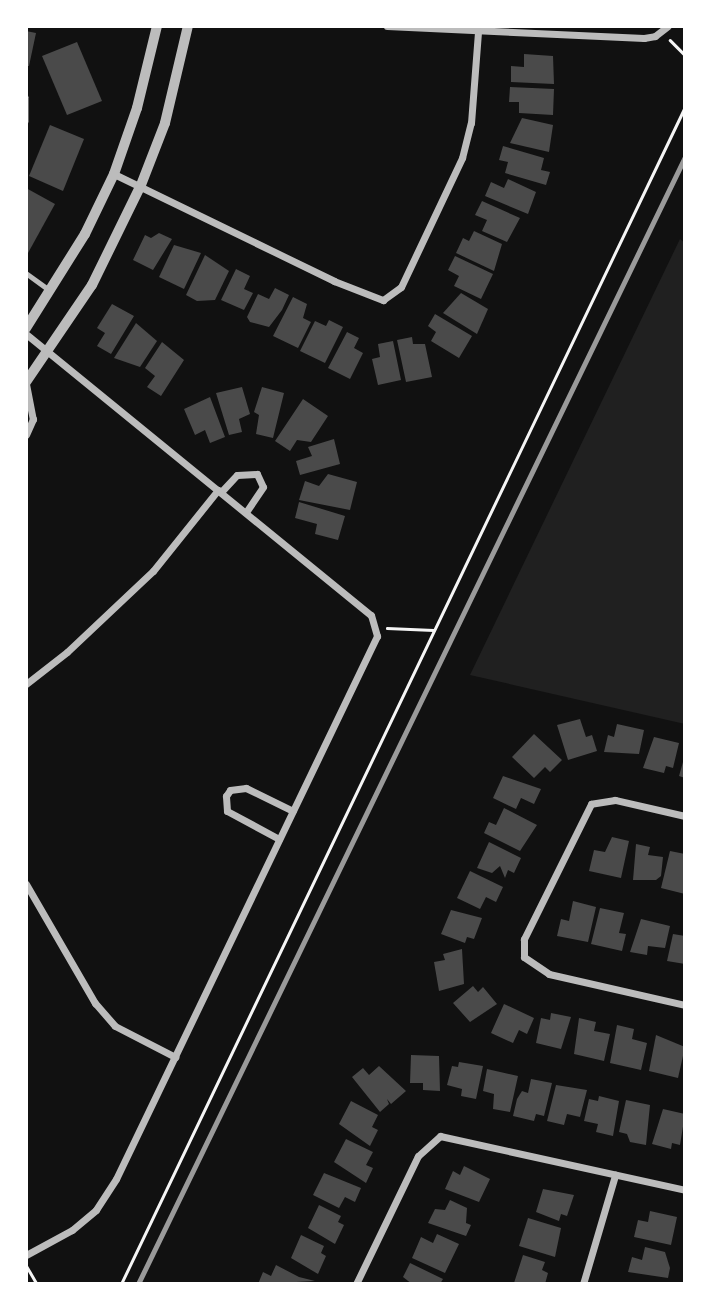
<!DOCTYPE html>
<style>
body{margin:0}
#map{position:relative;width:711px;height:1310px;overflow:hidden;background:#111;font-family:Signika,sans-serif}
div>[style]{position:absolute}
[style*='--x']{left:calc(var(--x)*1px);top:calc(var(--y)*1px);width:calc(var(--w)*1px);rotate:calc(var(--a)*1deg)}
.green>*{inset:0;background:#202020}
.building>*{inset:0;background:#4a4a4a}
.path>*{height:2.5px;margin:-1.25px;padding:0 1.25px;transform-origin:1.25px;border-radius:1.25px;background:#f5f5f5}
.service>*{height:4.5px;margin:-2.25px;padding:0 2.25px;transform-origin:2.25px;border-radius:2.25px;background:#bcbcbc}
.minor>*{height:7px;margin:-3.5px;padding:0 3.5px;transform-origin:3.5px;border-radius:3.5px;background:#bcbcbc}
.tertiary>*{height:10px;margin:-5px;padding:0 5px;transform-origin:5px;border-radius:5px;background:#bcbcbc}
.rail>*{height:4.5px;margin:-2.25px;padding:0 2.25px;transform-origin:2.25px;border-radius:2.25px;background:#9a9a9a}
span{translate:-50% -50%;white-space:nowrap;text-align:center;line-height:1.15;-webkit-text-stroke:7px #fff;paint-order:stroke}
.frame{position:absolute;inset:0;border:28px solid #fff;pointer-events:none}
</style>
<div id="map">
<div class="green">
<i style="clip-path:polygon(680px 239px,685px 243px,685px 724px,470px 675px)"></i>
</div>
<div class="building">
<i style="clip-path:polygon(26px 31px,36px 33px,29px 66px,26px 66px)"></i>
<i style="clip-path:polygon(77px 42px,102px 101px,67px 115px,42px 56px)"></i>
<i style="clip-path:polygon(524px 54px,553px 56px,554px 84px,511px 82px,511px 66px,524px 67px)"></i>
<i style="clip-path:polygon(510px 87px,554px 89px,553px 115px,519px 113px,519px 102px,509px 102px)"></i>
<i style="clip-path:polygon(522px 118px,553px 125px,549px 152px,510px 143px)"></i>
<i style="clip-path:polygon(50px 125px,84px 139px,63px 191px,29px 176px)"></i>
<i style="clip-path:polygon(503px 146px,544px 158px,541px 170px,550px 172px,546px 185px,505px 173px,508px 162px,499px 160px)"></i>
<i style="clip-path:polygon(508px 179px,536px 192px,528px 214px,485px 196px,491px 182px,504px 188px)"></i>
<i style="clip-path:polygon(26px 188px,55px 204px,28px 253px,26px 252px)"></i>
<i style="clip-path:polygon(482px 201px,520px 218px,507px 242px,482px 231px,487px 220px,475px 215px)"></i>
<i style="clip-path:polygon(474px 231px,502px 244px,494px 271px,456px 253px,463px 238px,469px 241px)"></i>
<i style="clip-path:polygon(159px 233px,172px 239px,153px 270px,133px 260px,145px 235px,151px 238px)"></i>
<i style="clip-path:polygon(174px 245px,201px 253px,184px 289px,159px 277px)"></i>
<i style="clip-path:polygon(205px 255px,229px 271px,215px 300px,197px 301px,186px 295px)"></i>
<i style="clip-path:polygon(455px 256px,493px 274px,481px 299px,454px 286px,459px 276px,448px 270px)"></i>
<i style="clip-path:polygon(236px 269px,250px 276px,244px 289px,253px 293px,244px 310px,221px 300px)"></i>
<i style="clip-path:polygon(275px 288px,289px 295px,282px 310px,269px 327px,250px 322px,247px 317px,258px 294px,269px 299px)"></i>
<i style="clip-path:polygon(461px 293px,488px 309px,477px 334px,443px 313px)"></i>
<i style="clip-path:polygon(293px 297px,307px 304px,303px 318px,311px 322px,298px 348px,273px 336px)"></i>
<i style="clip-path:polygon(112px 304px,134px 316px,111px 354px,97px 346px,105px 333px,97px 328px)"></i>
<i style="clip-path:polygon(435px 314px,472px 336px,459px 358px,431px 341px,436px 332px,428px 326px)"></i>
<i style="clip-path:polygon(329px 320px,343px 327px,325px 363px,300px 351px,315px 321px,326px 326px)"></i>
<i style="clip-path:polygon(136px 323px,157px 341px,140px 367px,114px 358px)"></i>
<i style="clip-path:polygon(347px 332px,359px 338px,354px 348px,363px 353px,350px 379px,328px 368px)"></i>
<i style="clip-path:polygon(412px 337px,413px 344px,425px 344px,432px 377px,406px 382px,397px 340px)"></i>
<i style="clip-path:polygon(393px 341px,401px 380px,378px 385px,372px 359px,380px 357px,378px 344px)"></i>
<i style="clip-path:polygon(162px 342px,184px 360px,161px 396px,147px 387px,155px 376px,145px 368px)"></i>
<i style="clip-path:polygon(242px 387px,250px 414px,239px 419px,242px 432px,229px 435px,216px 393px)"></i>
<i style="clip-path:polygon(262px 387px,284px 393px,273px 438px,256px 434px,259px 415px,254px 412px)"></i>
<i style="clip-path:polygon(210px 397px,225px 437px,210px 443px,205px 430px,195px 435px,184px 409px)"></i>
<i style="clip-path:polygon(303px 399px,328px 416px,311px 442px,297px 440px,290px 451px,275px 441px)"></i>
<i style="clip-path:polygon(334px 439px,340px 464px,300px 475px,296px 461px,312px 456px,308px 447px)"></i>
<i style="clip-path:polygon(328px 474px,357px 482px,350px 510px,299px 500px,305px 481px,319px 486px)"></i>
<i style="clip-path:polygon(299px 502px,345px 516px,338px 540px,315px 534px,317px 524px,295px 518px)"></i>
<i style="clip-path:polygon(580px 719px,586px 737px,592px 735px,597px 751px,568px 760px,557px 725px)"></i>
<i style="clip-path:polygon(617px 724px,644px 730px,639px 754px,604px 752px,608px 735px,614px 737px)"></i>
<i style="clip-path:polygon(534px 734px,562px 760px,550px 772px,545px 767px,534px 778px,512px 757px)"></i>
<i style="clip-path:polygon(654px 737px,679px 743px,673px 768px,666px 766px,664px 773px,643px 768px)"></i>
<i style="clip-path:polygon(685px 755px,685px 778px,679px 776px)"></i>
<i style="clip-path:polygon(503px 776px,541px 789px,534px 804px,521px 798px,516px 809px,493px 798px)"></i>
<i style="clip-path:polygon(504px 808px,537px 825px,520px 851px,484px 833px,489px 822px,496px 825px)"></i>
<i style="clip-path:polygon(612px 837px,629px 841px,621px 878px,589px 871px,594px 850px,605px 852px)"></i>
<i style="clip-path:polygon(489px 842px,521px 858px,514px 873px,508px 870px,505px 878px,500px 866px,492px 873px,477px 868px)"></i>
<i style="clip-path:polygon(636px 844px,650px 847px,648px 855px,663px 857px,661px 876px,656px 880px,633px 880px)"></i>
<i style="clip-path:polygon(670px 851px,685px 854px,685px 894px,661px 888px)"></i>
<i style="clip-path:polygon(470px 871px,503px 887px,496px 902px,486px 897px,480px 909px,457px 898px)"></i>
<i style="clip-path:polygon(573px 901px,596px 907px,588px 942px,557px 936px,561px 919px,569px 921px)"></i>
<i style="clip-path:polygon(600px 908px,624px 913px,619px 933px,626px 934px,622px 951px,591px 944px)"></i>
<i style="clip-path:polygon(451px 910px,482px 918px,474px 939px,467px 937px,465px 943px,441px 934px)"></i>
<i style="clip-path:polygon(641px 919px,670px 926px,665px 948px,648px 946px,647px 955px,630px 952px)"></i>
<i style="clip-path:polygon(673px 934px,685px 936px,685px 964px,667px 961px)"></i>
<i style="clip-path:polygon(462px 949px,464px 984px,439px 991px,434px 962px,445px 960px,443px 954px)"></i>
<i style="clip-path:polygon(473px 986px,478px 992px,483px 987px,497px 1004px,470px 1022px,453px 1003px)"></i>
<i style="clip-path:polygon(504px 1004px,534px 1018px,527px 1034px,519px 1030px,513px 1043px,491px 1033px)"></i>
<i style="clip-path:polygon(551px 1013px,571px 1017px,561px 1049px,536px 1043px,541px 1018px,550px 1020px)"></i>
<i style="clip-path:polygon(579px 1018px,596px 1022px,594px 1031px,610px 1034px,604px 1061px,574px 1054px)"></i>
<i style="clip-path:polygon(617px 1025px,634px 1029px,632px 1039px,647px 1043px,641px 1070px,610px 1063px)"></i>
<i style="clip-path:polygon(656px 1035px,685px 1047px,678px 1078px,649px 1071px)"></i>
<i style="clip-path:polygon(411px 1055px,439px 1056px,440px 1091px,423px 1090px,423px 1083px,410px 1083px)"></i>
<i style="clip-path:polygon(459px 1062px,483px 1066px,476px 1099px,461px 1096px,462px 1089px,447px 1085px,452px 1066px,458px 1067px)"></i>
<i style="clip-path:polygon(379px 1066px,406px 1091px,391px 1104px,387px 1099px,389px 1104px,380px 1112px,352px 1077px,363px 1068px,369px 1075px)"></i>
<i style="clip-path:polygon(487px 1069px,518px 1076px,510px 1112px,493px 1109px,494px 1094px,483px 1091px)"></i>
<i style="clip-path:polygon(531px 1079px,552px 1083px,544px 1116px,536px 1114px,534px 1121px,513px 1116px,517px 1099px,522px 1091px,528px 1093px)"></i>
<i style="clip-path:polygon(556px 1085px,587px 1090px,580px 1117px,567px 1114px,564px 1125px,547px 1121px)"></i>
<i style="clip-path:polygon(599px 1096px,619px 1101px,613px 1136px,596px 1132px,598px 1124px,584px 1121px,589px 1099px,598px 1101px)"></i>
<i style="clip-path:polygon(626px 1100px,650px 1105px,646px 1145px,630px 1142px,627px 1134px,619px 1132px)"></i>
<i style="clip-path:polygon(351px 1101px,378px 1115px,372px 1127px,378px 1130px,370px 1146px,339px 1124px)"></i>
<i style="clip-path:polygon(663px 1109px,685px 1114px,680px 1145px,672px 1143px,671px 1149px,652px 1144px)"></i>
<i style="clip-path:polygon(346px 1139px,373px 1152px,366px 1165px,373px 1168px,366px 1183px,334px 1162px)"></i>
<i style="clip-path:polygon(464px 1166px,490px 1179px,479px 1202px,445px 1189px,453px 1171px,460px 1175px)"></i>
<i style="clip-path:polygon(324px 1173px,361px 1188px,355px 1202px,345px 1197px,339px 1208px,313px 1195px)"></i>
<i style="clip-path:polygon(543px 1189px,574px 1195px,567px 1216px,561px 1214px,559px 1221px,536px 1212px)"></i>
<i style="clip-path:polygon(450px 1200px,467px 1208px,466px 1223px,471px 1225px,466px 1236px,428px 1223px,435px 1209px,445px 1210px)"></i>
<i style="clip-path:polygon(319px 1205px,341px 1216px,338px 1222px,344px 1225px,335px 1244px,308px 1228px)"></i>
<i style="clip-path:polygon(650px 1211px,677px 1217px,671px 1245px,634px 1237px,638px 1220px,648px 1222px)"></i>
<i style="clip-path:polygon(528px 1218px,561px 1228px,555px 1257px,519px 1246px)"></i>
<i style="clip-path:polygon(437px 1234px,459px 1244px,445px 1273px,412px 1258px,421px 1237px,433px 1243px)"></i>
<i style="clip-path:polygon(301px 1235px,324px 1246px,321px 1253px,326px 1256px,318px 1274px,291px 1258px)"></i>
<i style="clip-path:polygon(645px 1247px,665px 1252px,670px 1268px,668px 1278px,628px 1272px,632px 1257px,642px 1260px)"></i>
<i style="clip-path:polygon(523px 1255px,545px 1262px,542px 1270px,548px 1273px,545px 1284px,514px 1283px)"></i>
<i style="clip-path:polygon(410px 1263px,443px 1279px,440px 1284px,412px 1284px,403px 1277px)"></i>
<i style="clip-path:polygon(276px 1265px,299px 1277px,315px 1281px,258px 1284px,263px 1272px,271px 1276px)"></i>
</div>
<div class="path">
<i style="--x:670;--y:40;--w:21;--a:45"></i>
<i style="--x:387;--y:628;--w:46;--a:2.5"></i>
<i style="--x:26;--y:1265;--w:22;--a:60"></i>
<i style="--x:121;--y:1284;--w:1305;--a:-64.4"></i>
</div>
<div class="service">
<i style="--x:26;--y:97;--w:24;--a:90"></i>
<i style="--x:26;--y:273;--w:27;--a:36"></i>
</div>
<div class="minor">
<i style="--x:387;--y:26;--w:257;--a:2.7"></i>
<i style="--x:644;--y:38;--w:11;--a:-10"></i>
<i style="--x:655;--y:36;--w:16;--a:-38"></i>
<i style="--x:114;--y:174;--w:245;--a:25.9"></i>
<i style="--x:334;--y:281;--w:53;--a:21.2"></i>
<i style="--x:383;--y:300;--w:22;--a:-36"></i>
<i style="--x:401;--y:287;--w:143;--a:-64.7"></i>
<i style="--x:462;--y:158;--w:36;--a:-76"></i>
<i style="--x:471;--y:123;--w:92;--a:-85.6"></i>
<i style="--x:26;--y:334;--w:445;--a:39.2"></i>
<i style="--x:371;--y:615;--w:22;--a:74"></i>
<i style="--x:377;--y:636;--w:602;--a:115.67"></i>
<i style="--x:116;--y:1179;--w:37;--a:123"></i>
<i style="--x:96;--y:1210;--w:31;--a:140"></i>
<i style="--x:72;--y:1230;--w:52;--a:151.5"></i>
<i style="--x:26;--y:384;--w:36;--a:79"></i>
<i style="--x:33;--y:419;--w:17;--a:114"></i>
<i style="--x:221;--y:492;--w:23;--a:-47"></i>
<i style="--x:237;--y:475;--w:20;--a:-3"></i>
<i style="--x:257;--y:474;--w:14;--a:65"></i>
<i style="--x:263;--y:487;--w:30;--a:124"></i>
<i style="--x:26;--y:684;--w:52;--a:-38"></i>
<i style="--x:67;--y:652;--w:118;--a:-43.3"></i>
<i style="--x:153;--y:571;--w:104;--a:-51.3"></i>
<i style="--x:685;--y:816;--w:72;--a:-167.1"></i>
<i style="--x:615;--y:800;--w:24;--a:171"></i>
<i style="--x:591;--y:804;--w:151;--a:116.4"></i>
<i style="--x:524;--y:939;--w:18;--a:90"></i>
<i style="--x:524;--y:957;--w:30;--a:34"></i>
<i style="--x:549;--y:974;--w:139;--a:12.8"></i>
<i style="--x:279;--y:839;--w:59;--a:-151.7"></i>
<i style="--x:227;--y:811;--w:15;--a:-94"></i>
<i style="--x:226;--y:796;--w:7;--a:-56"></i>
<i style="--x:230;--y:790;--w:16;--a:-7"></i>
<i style="--x:246;--y:788;--w:52;--a:26.1"></i>
<i style="--x:26;--y:884;--w:138;--a:59.9"></i>
<i style="--x:95;--y:1003;--w:30;--a:49"></i>
<i style="--x:115;--y:1026;--w:68;--a:27.3"></i>
<i style="--x:356;--y:1284;--w:142;--a:-64.2"></i>
<i style="--x:418;--y:1156;--w:30;--a:-42"></i>
<i style="--x:440;--y:1136;--w:251;--a:12.4"></i>
<i style="--x:583;--y:1284;--w:114;--a:-73.6"></i>
</div>
<div class="tertiary">
<i style="--x:26;--y:328;--w:111;--a:-57.9"></i>
<i style="--x:85;--y:234;--w:67;--a:-64.2"></i>
<i style="--x:114;--y:174;--w:70;--a:-70.8"></i>
<i style="--x:137;--y:108;--w:84;--a:-76.3"></i>
<i style="--x:26;--y:382;--w:117;--a:-55.8"></i>
<i style="--x:92;--y:285;--w:111;--a:-63.9"></i>
<i style="--x:141;--y:185;--w:66;--a:-68.8"></i>
<i style="--x:165;--y:123;--w:100;--a:-76.7"></i>
</div>
<div class="rail">
<i style="--x:138;--y:1284;--w:1253;--a:-64.11"></i>
</div>
<div class="frame"></div>
</div>
